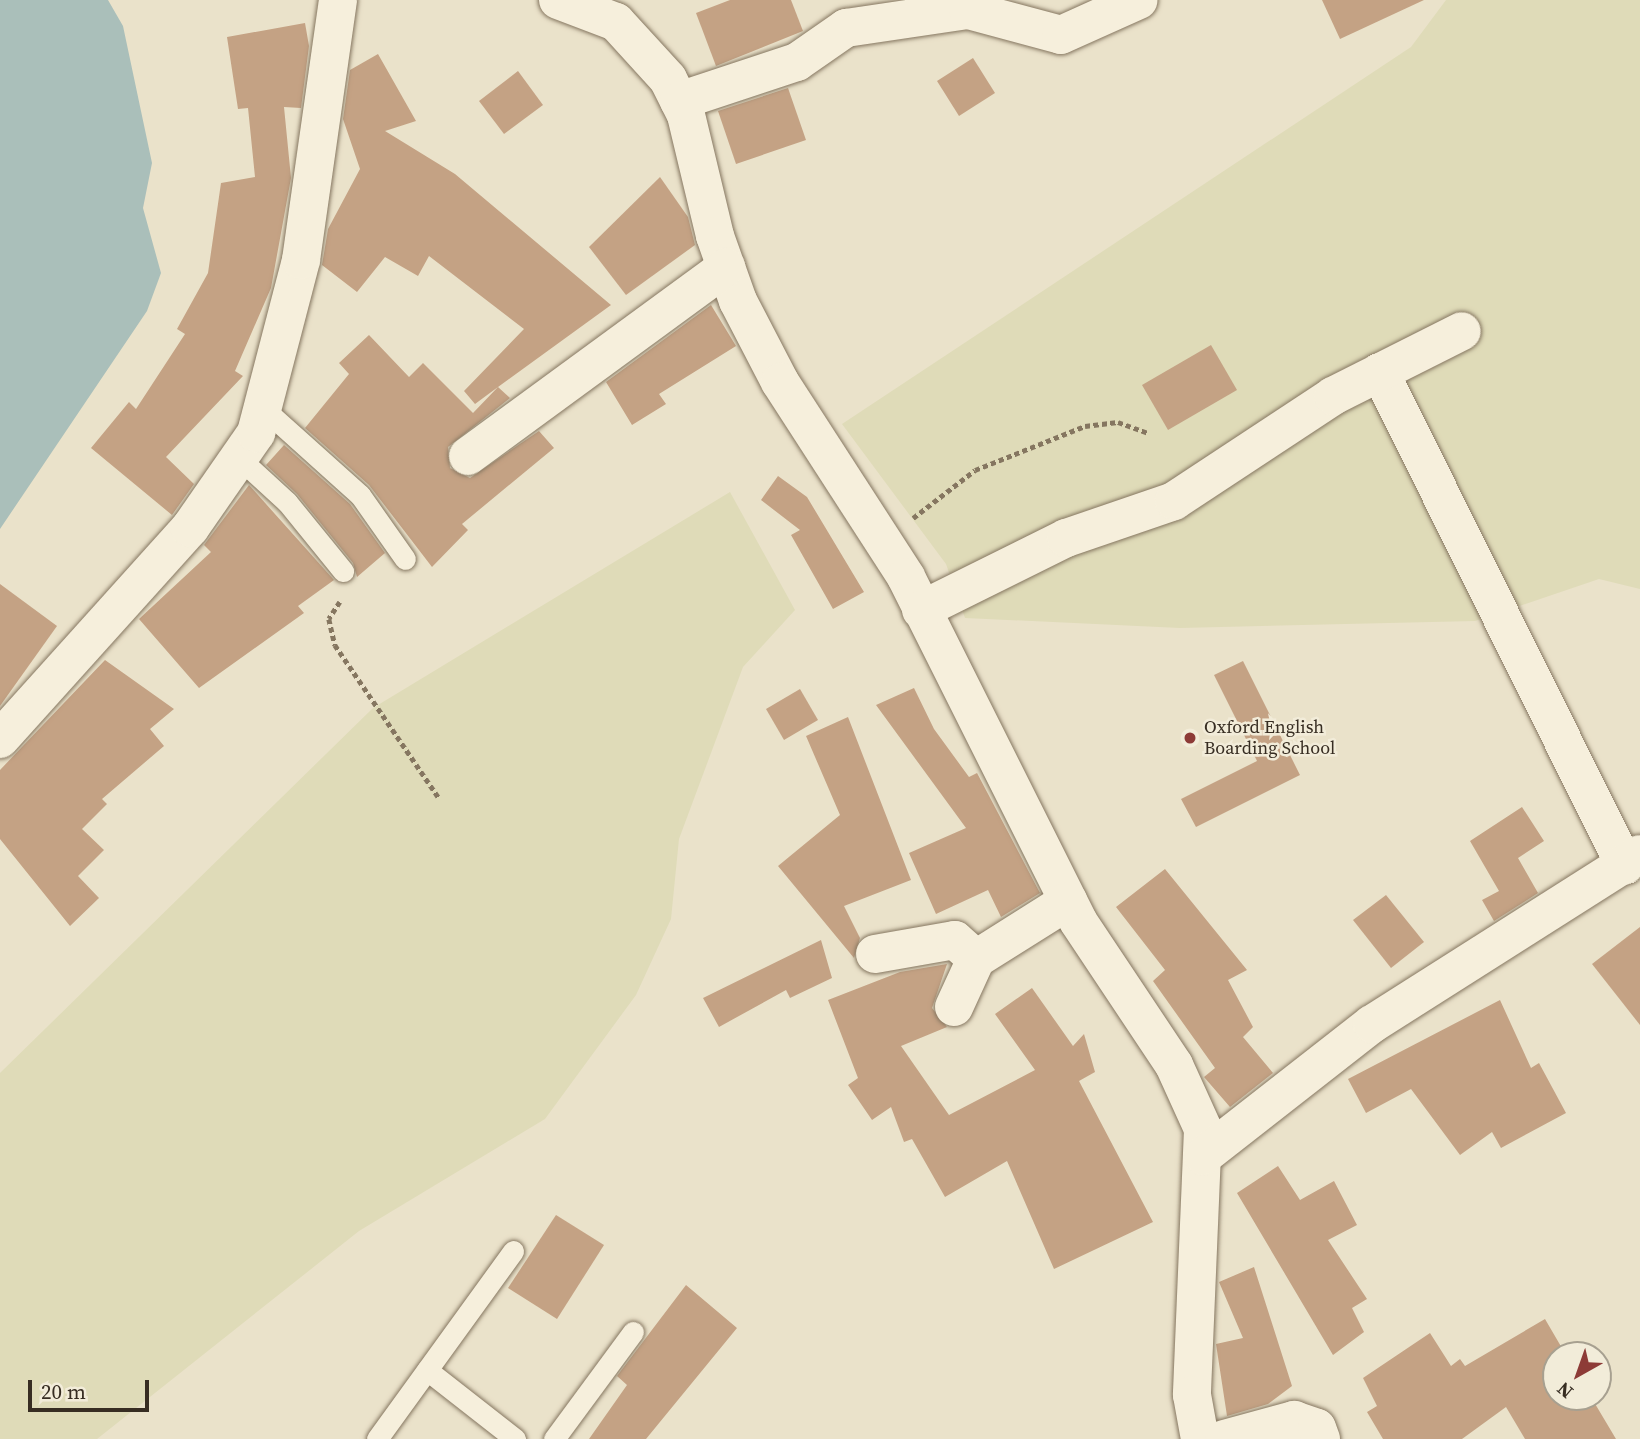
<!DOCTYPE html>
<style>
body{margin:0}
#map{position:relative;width:1640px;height:1439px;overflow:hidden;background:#eae2ca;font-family:"Source Serif 4",serif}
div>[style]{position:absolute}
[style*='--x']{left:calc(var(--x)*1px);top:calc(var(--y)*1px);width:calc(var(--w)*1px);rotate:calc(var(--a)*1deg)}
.farmland>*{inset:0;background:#dfdbb8}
.water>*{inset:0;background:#aabfba}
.building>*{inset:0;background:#c4a284}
.path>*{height:4.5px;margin-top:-2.25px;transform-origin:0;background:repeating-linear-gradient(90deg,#857660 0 5px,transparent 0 8.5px)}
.roads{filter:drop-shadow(0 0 2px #857660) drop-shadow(0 0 2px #857660)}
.service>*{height:21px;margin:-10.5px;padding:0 10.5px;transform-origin:10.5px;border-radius:10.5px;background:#f6efdc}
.minor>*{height:38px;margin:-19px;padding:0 19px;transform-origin:19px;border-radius:19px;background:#f6efdc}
.dots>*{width:19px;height:19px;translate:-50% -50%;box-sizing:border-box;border:4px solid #f2ecd9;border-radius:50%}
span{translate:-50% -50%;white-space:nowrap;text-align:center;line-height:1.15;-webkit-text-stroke:5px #f2ecd9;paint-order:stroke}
.poi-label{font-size:18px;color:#372d22}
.left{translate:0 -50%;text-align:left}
.north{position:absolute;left:1542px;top:1341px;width:70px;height:70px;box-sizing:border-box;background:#f2ecd9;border:2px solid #a7a090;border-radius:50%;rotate:220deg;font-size:19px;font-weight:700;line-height:28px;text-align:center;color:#372d22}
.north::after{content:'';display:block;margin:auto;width:24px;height:32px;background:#8d3b37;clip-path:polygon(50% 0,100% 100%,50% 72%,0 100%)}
.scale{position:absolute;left:28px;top:1380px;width:121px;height:32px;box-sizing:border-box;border:4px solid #372d22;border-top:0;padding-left:9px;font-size:21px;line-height:24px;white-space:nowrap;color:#372d22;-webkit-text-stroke:5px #f2ecd9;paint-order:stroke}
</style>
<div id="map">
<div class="farmland">
<i style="clip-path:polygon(1446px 0,1640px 0,1640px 589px,1599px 579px,1475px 621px,1180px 628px,965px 618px,946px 564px,842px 424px,1411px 47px)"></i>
<i style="clip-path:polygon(730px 492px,795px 610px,743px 667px,679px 839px,671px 919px,636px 995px,545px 1119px,359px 1231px,97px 1439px,0 1439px,0 1073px,373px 708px)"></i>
</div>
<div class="water">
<i style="clip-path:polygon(0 0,108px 0,123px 26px,152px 163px,143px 208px,161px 273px,147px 311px,0 529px)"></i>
</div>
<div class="building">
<i style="clip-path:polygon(730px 0,791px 0,803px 31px,716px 66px,696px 13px)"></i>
<i style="clip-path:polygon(1322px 0,1424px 0,1340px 39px)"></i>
<i style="clip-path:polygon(305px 23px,309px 46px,301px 108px,284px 107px,291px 178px,271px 288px,235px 371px,243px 376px,166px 457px,194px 484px,172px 515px,91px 448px,129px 402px,136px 409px,185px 334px,177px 329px,208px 273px,221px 183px,255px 177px,248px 108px,238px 109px,227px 37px)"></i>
<i style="clip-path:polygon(378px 54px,416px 121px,385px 131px,455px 174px,611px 305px,498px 387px,510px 398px,448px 447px,450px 468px,470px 478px,539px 431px,554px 448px,462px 524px,468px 530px,432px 567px,369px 485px,305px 428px,349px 374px,339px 363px,369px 335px,409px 377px,423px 363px,473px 413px,498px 387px,475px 404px,464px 391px,524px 329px,429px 256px,418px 276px,385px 257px,357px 292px,322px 265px,328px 229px,360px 169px,343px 119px,350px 70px)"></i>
<i style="clip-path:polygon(973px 58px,995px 93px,959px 116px,937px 81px)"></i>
<i style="clip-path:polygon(518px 71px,543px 105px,504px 134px,479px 101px)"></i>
<i style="clip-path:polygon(788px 88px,806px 140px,736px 164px,718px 111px)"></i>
<i style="clip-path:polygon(660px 177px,688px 217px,695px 245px,626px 295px,589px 247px)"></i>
<i style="clip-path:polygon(711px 305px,736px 346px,659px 394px,666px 404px,632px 425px,606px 382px)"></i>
<i style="clip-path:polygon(1211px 345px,1237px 390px,1168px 430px,1142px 385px)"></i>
<i style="clip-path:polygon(284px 445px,350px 504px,385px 553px,357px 577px,353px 563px,297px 494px,266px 465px)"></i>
<i style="clip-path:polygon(778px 476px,807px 497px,864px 592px,833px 609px,791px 535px,800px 530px,761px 500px)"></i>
<i style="clip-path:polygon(249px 485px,334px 580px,298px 606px,304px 613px,199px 688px,139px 619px,211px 552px,204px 545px)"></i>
<i style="clip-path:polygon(0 584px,57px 626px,0 706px)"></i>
<i style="clip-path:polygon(105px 660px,174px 709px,150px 729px,164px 746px,102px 799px,107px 804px,82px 829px,104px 850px,78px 876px,99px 898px,70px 926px,0 839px,0 770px)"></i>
<i style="clip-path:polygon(1243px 661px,1300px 775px,1196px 827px,1181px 799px,1257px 761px,1214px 675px)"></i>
<i style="clip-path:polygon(914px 688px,934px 729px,969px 777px,977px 773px,1040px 893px,1001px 917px,988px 890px,936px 914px,909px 853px,966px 828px,876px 705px)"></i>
<i style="clip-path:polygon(800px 689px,818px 720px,784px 740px,766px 709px)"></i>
<i style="clip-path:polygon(848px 717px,911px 880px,844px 906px,860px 938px,854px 958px,778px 866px,840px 815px,806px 736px)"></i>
<i style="clip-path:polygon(1522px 807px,1544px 841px,1518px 858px,1538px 893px,1494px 921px,1482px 900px,1499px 891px,1470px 841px)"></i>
<i style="clip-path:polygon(1165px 869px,1247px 970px,1228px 980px,1253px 1027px,1243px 1037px,1273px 1073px,1230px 1107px,1204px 1077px,1215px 1068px,1153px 981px,1165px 970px,1116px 907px)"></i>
<i style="clip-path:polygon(1386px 895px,1424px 942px,1391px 968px,1353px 920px)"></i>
<i style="clip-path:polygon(1640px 927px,1640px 1025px,1592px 964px)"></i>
<i style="clip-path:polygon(821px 940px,832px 978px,790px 998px,786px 990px,719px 1027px,703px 998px)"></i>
<i style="clip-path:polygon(947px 964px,932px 1008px,947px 1027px,901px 1046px,949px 1115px,1035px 1070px,995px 1014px,1032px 988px,1073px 1046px,1084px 1034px,1095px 1072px,1079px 1081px,1153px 1222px,1054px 1269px,1007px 1161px,945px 1197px,912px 1139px,904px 1142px,891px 1107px,872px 1120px,848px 1085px,858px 1078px,828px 1000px,900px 972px)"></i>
<i style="clip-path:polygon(1500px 1000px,1531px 1068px,1539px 1063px,1566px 1113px,1501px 1148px,1492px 1132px,1460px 1155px,1411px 1089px,1366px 1113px,1348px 1079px)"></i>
<i style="clip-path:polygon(1278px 1166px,1300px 1200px,1334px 1181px,1357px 1225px,1328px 1240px,1367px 1299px,1352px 1308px,1364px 1332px,1333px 1355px,1237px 1193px)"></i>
<i style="clip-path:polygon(556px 1215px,604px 1245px,557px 1319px,508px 1288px)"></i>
<i style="clip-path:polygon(1254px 1267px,1292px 1386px,1268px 1404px,1227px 1416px,1216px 1344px,1243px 1338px,1219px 1282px)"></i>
<i style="clip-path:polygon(686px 1285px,737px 1328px,646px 1439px,589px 1439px,627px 1385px,617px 1376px)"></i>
<i style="clip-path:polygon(1545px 1319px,1566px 1355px,1556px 1355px,1556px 1397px,1591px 1397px,1616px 1439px,1525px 1439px,1506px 1407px,1462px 1439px,1383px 1439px,1367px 1412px,1377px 1406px,1363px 1378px,1430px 1333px,1451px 1366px,1460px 1359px,1465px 1366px)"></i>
</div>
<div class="path">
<i style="--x:913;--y:518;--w:78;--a:-37.7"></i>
<i style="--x:975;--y:470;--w:118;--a:-21.8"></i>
<i style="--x:1085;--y:426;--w:33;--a:-7"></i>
<i style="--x:1118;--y:422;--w:33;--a:20"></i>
<i style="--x:340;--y:602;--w:20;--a:123"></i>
<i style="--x:329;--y:619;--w:27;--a:77"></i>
<i style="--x:335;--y:645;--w:185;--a:55.8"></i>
</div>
<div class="roads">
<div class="service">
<i style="--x:263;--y:408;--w:130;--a:41.9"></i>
<i style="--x:360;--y:495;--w:78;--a:54.9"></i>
<i style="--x:239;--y:458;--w:65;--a:42.5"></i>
<i style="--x:287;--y:502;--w:89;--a:50.9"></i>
<i style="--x:427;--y:1370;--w:112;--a:38.1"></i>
<i style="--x:377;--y:1439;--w:232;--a:-54.1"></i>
<i style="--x:554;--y:1439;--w:133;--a:-53.6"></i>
</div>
<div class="minor">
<i style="--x:558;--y:0;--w:62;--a:20.8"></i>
<i style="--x:616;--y:22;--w:77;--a:47.6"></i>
<i style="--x:668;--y:79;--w:40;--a:63.4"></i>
<i style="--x:686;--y:115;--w:124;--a:76.5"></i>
<i style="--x:715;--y:236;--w:69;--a:70.5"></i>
<i style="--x:738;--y:301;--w:91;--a:62.6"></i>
<i style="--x:780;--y:382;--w:232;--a:57.1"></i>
<i style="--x:906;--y:577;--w:385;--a:63.4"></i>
<i style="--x:1078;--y:921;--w:173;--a:56.3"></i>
<i style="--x:1174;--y:1065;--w:70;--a:65.6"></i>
<i style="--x:1203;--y:1129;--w:266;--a:92.4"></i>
<i style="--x:1192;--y:1395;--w:45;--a:79.7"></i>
<i style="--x:679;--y:101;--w:124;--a:-18.3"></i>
<i style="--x:797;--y:62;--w:60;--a:-34.8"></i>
<i style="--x:846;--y:28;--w:123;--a:-8.4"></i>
<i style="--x:968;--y:10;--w:96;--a:15"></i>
<i style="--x:1061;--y:35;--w:85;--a:-24.2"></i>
<i style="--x:1380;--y:372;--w:551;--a:63.62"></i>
<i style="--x:468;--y:456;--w:320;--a:-36.2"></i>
<i style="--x:921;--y:610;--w:162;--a:-26.4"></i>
<i style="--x:1066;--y:538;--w:114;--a:-18.9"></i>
<i style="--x:1174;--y:501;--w:191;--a:-33.4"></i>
<i style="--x:1333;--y:396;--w:144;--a:-26.7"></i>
<i style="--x:0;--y:739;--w:284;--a:-48"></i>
<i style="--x:190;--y:528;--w:116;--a:-55.2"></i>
<i style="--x:256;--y:433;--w:179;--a:-75.4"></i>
<i style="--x:301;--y:260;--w:263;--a:-81.9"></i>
<i style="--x:875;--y:954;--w:81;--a:-9.9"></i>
<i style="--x:955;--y:940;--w:28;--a:42"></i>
<i style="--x:954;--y:1007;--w:53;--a:-65.4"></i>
<i style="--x:976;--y:959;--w:109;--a:-32.2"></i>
<i style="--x:1203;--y:1156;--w:214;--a:-38"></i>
<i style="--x:1372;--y:1024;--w:317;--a:-32.4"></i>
<i style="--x:1224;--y:1439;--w:73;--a:-15.2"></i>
<i style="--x:1294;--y:1420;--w:24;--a:19"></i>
<i style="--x:1317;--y:1428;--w:12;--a:70"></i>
</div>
</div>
<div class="dots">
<i style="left:1190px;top:738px;background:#8d3b37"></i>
</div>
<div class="poi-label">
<span class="left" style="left:1204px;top:738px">Oxford English<br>Boarding School</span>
</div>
<div class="north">N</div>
<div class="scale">20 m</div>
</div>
